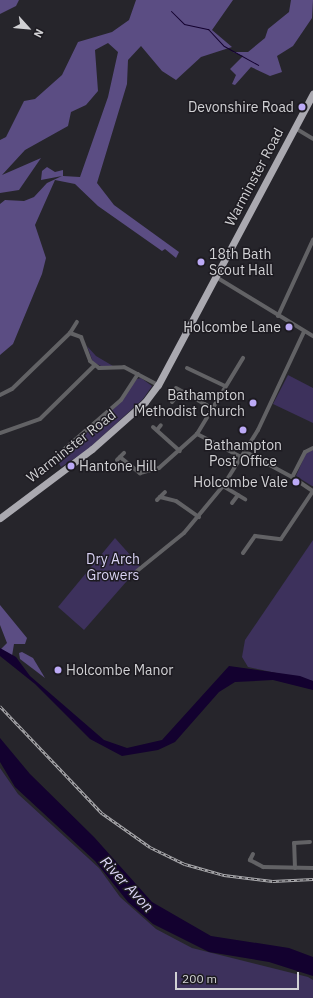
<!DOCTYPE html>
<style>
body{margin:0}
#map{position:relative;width:313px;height:998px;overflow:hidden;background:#26252b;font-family:"IBM Plex Sans",sans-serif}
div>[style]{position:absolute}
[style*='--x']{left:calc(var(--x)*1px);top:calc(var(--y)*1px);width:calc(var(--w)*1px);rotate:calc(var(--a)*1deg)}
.green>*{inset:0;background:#3d315c}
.forest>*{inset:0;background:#5b4d83}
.water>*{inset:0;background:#13012f}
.stream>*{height:1px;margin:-0.5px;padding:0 0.5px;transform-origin:0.5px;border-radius:0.5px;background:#13012f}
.minor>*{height:4px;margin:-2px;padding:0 2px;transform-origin:2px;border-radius:2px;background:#626265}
.trunk>*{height:7px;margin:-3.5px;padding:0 3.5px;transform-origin:3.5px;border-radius:3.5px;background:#aaa9b0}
.rail>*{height:2.5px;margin-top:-1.25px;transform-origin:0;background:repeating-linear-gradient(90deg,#1d1b21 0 3px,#acacaf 0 6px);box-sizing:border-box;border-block:1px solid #acacaf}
.dots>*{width:11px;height:11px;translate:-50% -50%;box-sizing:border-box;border:2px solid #1d1b21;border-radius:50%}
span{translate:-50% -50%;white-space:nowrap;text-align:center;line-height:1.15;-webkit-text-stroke:3px #1d1b21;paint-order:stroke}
.poi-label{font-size:14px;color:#d1d1d4}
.right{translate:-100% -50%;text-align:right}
.left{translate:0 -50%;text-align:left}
.street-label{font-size:14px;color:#d1d1d4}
.park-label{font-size:14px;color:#d9d3f4}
.water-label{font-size:15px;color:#dcd5f7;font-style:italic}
.north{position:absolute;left:8px;top:8px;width:40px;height:40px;-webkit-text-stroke:3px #1d1b21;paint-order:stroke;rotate:117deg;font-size:11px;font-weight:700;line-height:16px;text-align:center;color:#d1d1d4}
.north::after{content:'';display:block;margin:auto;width:14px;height:18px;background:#d1d1d4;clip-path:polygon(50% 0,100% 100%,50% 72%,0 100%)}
.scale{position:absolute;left:175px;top:972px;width:124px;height:18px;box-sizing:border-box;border:2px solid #d1d1d4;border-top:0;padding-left:5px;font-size:12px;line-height:14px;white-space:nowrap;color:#d1d1d4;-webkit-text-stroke:3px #1d1b21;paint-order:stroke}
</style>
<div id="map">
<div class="green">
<i style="clip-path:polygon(87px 346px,96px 356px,113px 366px,103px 367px,93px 362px)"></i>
<i style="clip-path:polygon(288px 375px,313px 388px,313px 423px,273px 404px)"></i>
<i style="clip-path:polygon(141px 378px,152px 386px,143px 399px,86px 451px,61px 467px,56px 458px,105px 418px,137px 379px)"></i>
<i style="clip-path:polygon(313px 450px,313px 486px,312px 486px,296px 476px,306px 453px)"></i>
<i style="clip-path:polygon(115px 538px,140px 566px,84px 630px,58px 607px)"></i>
<i style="clip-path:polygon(313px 540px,313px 681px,248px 667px,242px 657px,245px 640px)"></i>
<i style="clip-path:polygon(0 768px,18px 794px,99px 868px,120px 897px,156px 929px,192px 948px,308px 977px,313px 980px,313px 998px,0 998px)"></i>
</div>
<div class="forest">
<i style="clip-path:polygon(0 0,19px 0,16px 6px,0 14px)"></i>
<i style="clip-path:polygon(136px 0,233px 0,212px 30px,232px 47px,201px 57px,176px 80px,162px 71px,141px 46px,128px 60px,127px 84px,97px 183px,114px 205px,179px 252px,176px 258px,165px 249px,162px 251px,98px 206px,75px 184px,55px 180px,35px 225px,46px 258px,42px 274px,13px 344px,0 355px,0 204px,5px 200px,24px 201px,34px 197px,47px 183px,62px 176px,41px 180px,42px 171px,47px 167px,55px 172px,63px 170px,63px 176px,80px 177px,108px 97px,118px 52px,108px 43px,95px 50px,98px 91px,86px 105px,71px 112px,68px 126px,25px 150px,2px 175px,41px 158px,19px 190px,0 193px,0 140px,6px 137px,24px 101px,35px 99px,62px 75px,78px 42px,112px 32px,129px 20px)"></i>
<i style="clip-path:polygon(291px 0,313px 0,312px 18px,293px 46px,277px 56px,282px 72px,270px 76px,251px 67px,235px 85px,232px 84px,236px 75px,230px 69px,243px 56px,233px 52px,248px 52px,265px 38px,268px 29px,289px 12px)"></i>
<i style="clip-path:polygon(0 605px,27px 638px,25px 644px,14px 644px,12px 656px,1px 649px,7px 643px,0 625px)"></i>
<i style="clip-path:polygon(22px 652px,33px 658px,45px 678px,20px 659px,19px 653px)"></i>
</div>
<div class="water">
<i style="clip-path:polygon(0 648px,16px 657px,30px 676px,104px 740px,127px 748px,162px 740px,229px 666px,300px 676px,313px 681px,313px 690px,273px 680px,235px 682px,219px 692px,175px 742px,158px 750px,122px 756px,90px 739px,35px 684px,0 656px)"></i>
<i style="clip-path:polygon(0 738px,30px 774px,94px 837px,152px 902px,211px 936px,289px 948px,313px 957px,313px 976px,269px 962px,209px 952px,153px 924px,128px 902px,95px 861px,15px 787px,0 762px)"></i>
</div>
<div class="stream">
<i style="--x:171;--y:11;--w:18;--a:45"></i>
<i style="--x:184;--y:24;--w:25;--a:12"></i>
<i style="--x:208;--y:29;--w:23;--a:47"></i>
<i style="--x:224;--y:46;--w:39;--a:29"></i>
</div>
<div class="minor">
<i style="--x:295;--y:128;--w:21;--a:31"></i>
<i style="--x:216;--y:277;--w:114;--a:31.3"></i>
<i style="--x:278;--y:316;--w:84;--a:-65.3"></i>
<i style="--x:70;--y:333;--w:13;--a:-58"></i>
<i style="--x:187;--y:368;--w:42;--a:25.3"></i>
<i style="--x:176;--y:388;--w:41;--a:29.1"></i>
<i style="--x:0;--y:395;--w:13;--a:-27"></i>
<i style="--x:12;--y:389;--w:81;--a:-44"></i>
<i style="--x:70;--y:333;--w:12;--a:20"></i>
<i style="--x:81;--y:337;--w:26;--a:69"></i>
<i style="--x:90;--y:361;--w:11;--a:38"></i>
<i style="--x:99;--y:368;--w:25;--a:-2"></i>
<i style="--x:124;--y:367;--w:38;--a:28"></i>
<i style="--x:172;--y:402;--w:14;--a:-51"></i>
<i style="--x:153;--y:427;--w:36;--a:42"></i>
<i style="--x:157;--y:430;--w:6;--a:-51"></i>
<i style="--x:0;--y:433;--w:42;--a:-19.3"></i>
<i style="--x:40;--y:419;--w:77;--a:-44.5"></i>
<i style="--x:313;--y:448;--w:9;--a:153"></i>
<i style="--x:305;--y:452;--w:28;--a:117"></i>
<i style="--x:292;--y:477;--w:25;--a:34"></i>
<i style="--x:244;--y:451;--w:55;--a:28.4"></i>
<i style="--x:61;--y:452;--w:79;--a:-40.9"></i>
<i style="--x:121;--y:400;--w:31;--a:-57"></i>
<i style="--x:120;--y:457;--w:26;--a:39"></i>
<i style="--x:140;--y:473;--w:20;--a:-15"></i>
<i style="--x:159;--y:468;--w:51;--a:-41.8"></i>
<i style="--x:241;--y:457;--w:50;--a:-152.4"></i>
<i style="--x:197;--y:434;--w:89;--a:-58.8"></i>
<i style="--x:117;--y:460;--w:10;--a:-45"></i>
<i style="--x:223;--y:486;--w:26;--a:31"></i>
<i style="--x:160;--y:497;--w:7;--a:-45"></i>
<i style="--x:157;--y:500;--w:4;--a:-45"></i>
<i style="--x:160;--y:497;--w:16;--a:14"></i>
<i style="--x:176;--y:501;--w:28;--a:35"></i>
<i style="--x:232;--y:503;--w:10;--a:-53"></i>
<i style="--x:243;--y:553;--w:21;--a:-55"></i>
<i style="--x:255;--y:536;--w:26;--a:7"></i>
<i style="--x:281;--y:539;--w:58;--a:-56.3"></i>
<i style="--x:137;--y:571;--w:60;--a:-39"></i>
<i style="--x:184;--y:533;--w:61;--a:-50.3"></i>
<i style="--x:223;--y:486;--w:66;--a:-58"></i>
<i style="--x:258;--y:430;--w:108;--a:-64.9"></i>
<i style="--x:253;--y:854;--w:7;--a:117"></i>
<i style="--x:250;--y:860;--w:15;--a:28"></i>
<i style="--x:263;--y:867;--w:50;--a:1.1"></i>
<i style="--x:295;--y:868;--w:25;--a:-92"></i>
<i style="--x:294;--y:843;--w:16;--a:-4"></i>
</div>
<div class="trunk">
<i style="--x:0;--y:518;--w:115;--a:-36.9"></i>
<i style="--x:92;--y:449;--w:71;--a:-41.6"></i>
<i style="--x:145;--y:402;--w:21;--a:-53"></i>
<i style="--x:158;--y:385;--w:330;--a:-62"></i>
</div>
<div class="rail">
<i style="--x:0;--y:706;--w:148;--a:46.4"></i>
<i style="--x:102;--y:813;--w:59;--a:35.3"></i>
<i style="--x:150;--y:847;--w:39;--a:26"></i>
<i style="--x:185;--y:864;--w:41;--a:15.8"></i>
<i style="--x:224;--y:875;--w:49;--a:7"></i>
<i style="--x:273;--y:881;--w:40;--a:-2.9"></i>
</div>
<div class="dots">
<i style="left:302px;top:107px;background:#bcaaf6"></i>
<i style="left:201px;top:262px;background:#bcaaf6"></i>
<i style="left:289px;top:327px;background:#bcaaf6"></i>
<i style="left:253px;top:403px;background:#bcaaf6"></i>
<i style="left:243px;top:430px;background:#bcaaf6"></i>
<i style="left:71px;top:466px;background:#bcaaf6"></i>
<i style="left:296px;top:482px;background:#bcaaf6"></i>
<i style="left:58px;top:670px;background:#bcaaf6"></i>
</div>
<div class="poi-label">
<span class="right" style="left:294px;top:107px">Devonshire Road</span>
<span class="left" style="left:209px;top:262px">18th Bath<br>Scout Hall</span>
<span class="right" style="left:281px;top:327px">Holcombe Lane</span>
<span class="right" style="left:245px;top:403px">Bathampton<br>Methodist Church</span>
<span style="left:243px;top:453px">Bathampton<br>Post Office</span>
<span class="left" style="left:79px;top:466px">Hantone Hill</span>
<span class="right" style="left:288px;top:482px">Holcombe Vale</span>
<span class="left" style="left:66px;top:670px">Holcombe Manor</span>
</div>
<div class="street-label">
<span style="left:254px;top:177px;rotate:-62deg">Warminster Road</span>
<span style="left:71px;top:446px;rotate:-38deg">Warminster Road</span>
</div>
<div class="park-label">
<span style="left:113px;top:567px">Dry Arch<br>Growers</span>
</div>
<div class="water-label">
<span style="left:127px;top:884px;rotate:47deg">River Avon</span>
</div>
<div class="north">N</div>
<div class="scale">200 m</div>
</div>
